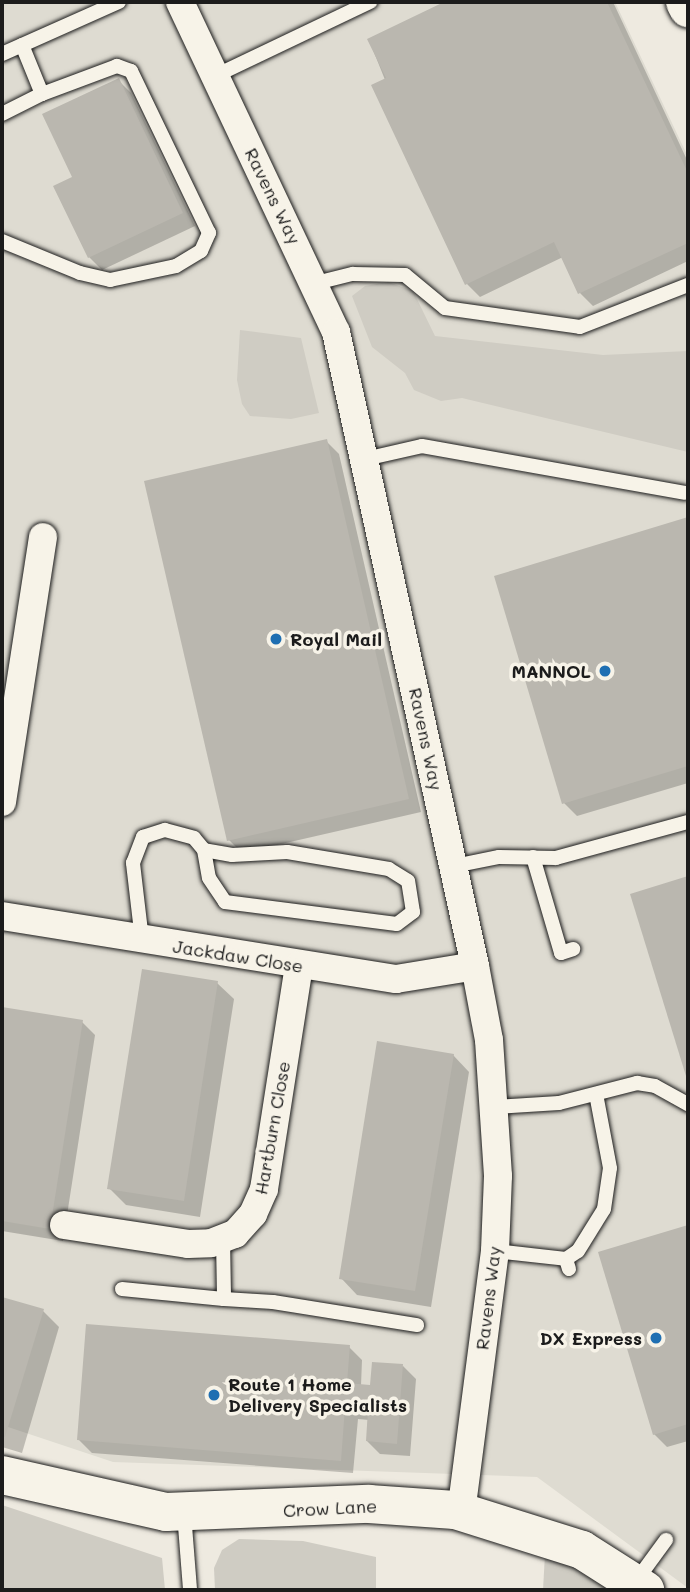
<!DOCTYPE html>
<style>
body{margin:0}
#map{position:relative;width:690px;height:1592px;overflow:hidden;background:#eeeae0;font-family:Mali,sans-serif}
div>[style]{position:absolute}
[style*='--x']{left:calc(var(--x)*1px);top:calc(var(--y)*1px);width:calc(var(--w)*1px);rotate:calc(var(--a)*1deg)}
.built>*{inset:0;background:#dedbd1}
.green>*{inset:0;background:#cfccc3}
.shadow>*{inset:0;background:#0003}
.building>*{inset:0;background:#bab7af}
.roads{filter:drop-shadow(0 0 2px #1c1c1c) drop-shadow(0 0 2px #1c1c1c)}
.lane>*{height:14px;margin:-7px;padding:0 7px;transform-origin:7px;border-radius:7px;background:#f7f3e8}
.street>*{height:28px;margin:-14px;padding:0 14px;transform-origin:14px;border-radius:14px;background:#f7f3e8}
.secondary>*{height:38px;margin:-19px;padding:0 19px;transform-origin:19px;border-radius:19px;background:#f7f3e8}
.highway>*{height:38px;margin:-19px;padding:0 19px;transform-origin:19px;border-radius:19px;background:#f7f3e8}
.dots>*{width:19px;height:19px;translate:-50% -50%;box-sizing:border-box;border:4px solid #f7f3e8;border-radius:50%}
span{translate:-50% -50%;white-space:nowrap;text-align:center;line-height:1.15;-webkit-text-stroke:7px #f7f3e8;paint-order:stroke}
.street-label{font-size:18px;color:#1c1c1c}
.poi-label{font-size:18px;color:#1c1c1c;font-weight:700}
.left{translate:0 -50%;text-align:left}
.right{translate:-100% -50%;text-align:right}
.frame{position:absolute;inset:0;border:4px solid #1c1c1c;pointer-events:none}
</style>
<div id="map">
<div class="built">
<i style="clip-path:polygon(2px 2px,615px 2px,688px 157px,688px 1588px,537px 1477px,113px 1462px,2px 1425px)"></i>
</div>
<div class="green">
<i style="clip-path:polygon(388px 282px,413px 291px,435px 336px,603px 355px,688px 351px,688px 452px,462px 398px,441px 401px,414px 390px,405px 373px,372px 347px,352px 296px,365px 286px)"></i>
<i style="clip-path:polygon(240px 330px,301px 338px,319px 413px,291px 419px,250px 416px,242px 404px,237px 380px)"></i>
<i style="clip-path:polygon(2px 1505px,162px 1558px,165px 1590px,2px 1590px)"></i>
<i style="clip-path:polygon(239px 1539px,303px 1541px,376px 1557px,376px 1590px,215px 1590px,214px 1568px,222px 1550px)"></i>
<i style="clip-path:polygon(545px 1554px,612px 1585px,620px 1590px,543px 1590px)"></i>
</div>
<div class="shadow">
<i style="clip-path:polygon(448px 2px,613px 2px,688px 162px,688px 261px,593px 306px,580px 293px,563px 257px,480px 297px,467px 284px,369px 40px)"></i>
<i style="clip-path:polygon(118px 80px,131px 93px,195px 226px,102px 270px,89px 257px,75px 178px)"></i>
<i style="clip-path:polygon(326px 441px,339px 454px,421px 812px,242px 853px,229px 840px)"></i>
<i style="clip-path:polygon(688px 519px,688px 783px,577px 816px,564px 803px,496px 577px)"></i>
<i style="clip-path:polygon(688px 877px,688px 1075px,632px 895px)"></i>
<i style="clip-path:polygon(217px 983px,234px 999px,200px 1217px,126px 1205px,109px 1188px)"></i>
<i style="clip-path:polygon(2px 1009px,82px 1022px,95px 1035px,63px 1241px,2px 1231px)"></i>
<i style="clip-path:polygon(453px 1055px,469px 1072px,431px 1307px,357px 1295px,341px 1278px)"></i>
<i style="clip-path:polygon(688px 1227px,688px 1441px,667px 1447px,654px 1434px,600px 1253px)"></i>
<i style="clip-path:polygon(2px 1299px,43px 1311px,59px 1327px,22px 1453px,2px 1447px)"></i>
<i style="clip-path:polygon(349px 1347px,362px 1360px,361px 1386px,372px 1387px,403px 1366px,416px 1379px,410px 1456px,380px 1454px,367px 1441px,369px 1420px,358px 1419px,353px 1473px,92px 1453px,79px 1440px)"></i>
</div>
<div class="building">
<i style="clip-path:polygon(444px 2px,607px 2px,688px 173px,688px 243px,578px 294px,554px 242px,465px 285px,371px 85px,386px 78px,367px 39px)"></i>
<i style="clip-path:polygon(119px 78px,183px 213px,88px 258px,53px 186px,72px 177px,42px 114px)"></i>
<i style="clip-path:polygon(327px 439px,409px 799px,227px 841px,144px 481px)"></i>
<i style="clip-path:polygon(688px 517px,688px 766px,562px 804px,494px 576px)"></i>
<i style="clip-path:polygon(688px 876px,688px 1075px,686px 1076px,630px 894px)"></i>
<i style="clip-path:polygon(142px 969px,218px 981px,184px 1201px,107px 1189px)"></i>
<i style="clip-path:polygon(2px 1007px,83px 1020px,50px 1229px,2px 1221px)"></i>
<i style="clip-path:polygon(377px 1041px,454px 1054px,415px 1291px,339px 1279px)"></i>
<i style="clip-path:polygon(688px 1225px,688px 1424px,653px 1435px,598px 1252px)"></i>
<i style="clip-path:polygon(2px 1297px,44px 1309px,5px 1437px,2px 1436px)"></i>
<i style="clip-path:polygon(86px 1324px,350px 1345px,347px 1383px,370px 1385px,372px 1362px,403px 1364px,397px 1444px,366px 1441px,368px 1409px,345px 1407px,341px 1461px,77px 1440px)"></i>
</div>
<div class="roads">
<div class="lane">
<i style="--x:2;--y:54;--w:128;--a:-24"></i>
<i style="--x:217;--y:75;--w:170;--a:-25.5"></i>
<i style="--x:2;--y:114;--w:45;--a:-26.6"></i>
<i style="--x:2;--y:241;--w:84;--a:22.3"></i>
<i style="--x:80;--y:273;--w:31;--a:13"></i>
<i style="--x:110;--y:280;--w:67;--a:-12"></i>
<i style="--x:176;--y:266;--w:29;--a:-31"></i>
<i style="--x:201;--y:251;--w:20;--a:-66"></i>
<i style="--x:209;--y:233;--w:180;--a:-115.7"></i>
<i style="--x:131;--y:71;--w:15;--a:-160"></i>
<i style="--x:117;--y:66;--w:80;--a:159.5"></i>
<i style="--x:42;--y:94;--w:53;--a:-112.2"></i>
<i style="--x:316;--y:283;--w:38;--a:-14"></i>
<i style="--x:353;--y:274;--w:52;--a:1.1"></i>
<i style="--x:405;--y:275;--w:52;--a:39.5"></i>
<i style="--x:445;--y:308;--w:136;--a:8"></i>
<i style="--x:580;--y:327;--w:116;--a:-21.3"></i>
<i style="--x:365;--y:459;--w:58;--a:-12.8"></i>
<i style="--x:422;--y:446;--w:267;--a:10.1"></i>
<i style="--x:533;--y:857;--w:100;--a:73.7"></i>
<i style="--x:561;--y:953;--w:13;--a:-18"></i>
<i style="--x:454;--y:866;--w:46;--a:-11.3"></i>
<i style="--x:499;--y:857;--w:57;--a:1"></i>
<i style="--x:556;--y:858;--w:137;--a:-15.3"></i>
<i style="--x:142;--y:940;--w:78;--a:-96.7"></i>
<i style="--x:133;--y:863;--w:28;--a:-69"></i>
<i style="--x:143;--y:837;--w:23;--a:-18"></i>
<i style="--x:165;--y:830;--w:30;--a:15"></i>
<i style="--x:194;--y:838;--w:16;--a:50"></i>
<i style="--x:204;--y:850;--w:28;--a:80"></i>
<i style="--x:209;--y:878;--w:29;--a:56"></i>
<i style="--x:225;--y:902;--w:173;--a:7.3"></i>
<i style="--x:397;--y:924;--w:20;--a:-37"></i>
<i style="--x:413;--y:912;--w:31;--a:-99"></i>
<i style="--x:408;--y:881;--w:22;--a:-148"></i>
<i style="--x:389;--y:869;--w:103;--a:-170.5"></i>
<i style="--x:287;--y:852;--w:55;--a:176.9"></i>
<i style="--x:232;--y:855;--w:28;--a:-170"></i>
<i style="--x:495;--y:1107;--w:64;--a:-3.6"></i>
<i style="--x:559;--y:1103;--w:81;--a:-14.4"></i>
<i style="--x:637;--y:1083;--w:18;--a:9"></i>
<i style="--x:655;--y:1086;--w:38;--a:29"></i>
<i style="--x:223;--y:1239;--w:60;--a:89"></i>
<i style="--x:224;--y:1299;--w:49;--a:3.5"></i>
<i style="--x:273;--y:1302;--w:146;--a:9.1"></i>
<i style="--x:495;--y:1251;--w:71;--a:6.4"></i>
<i style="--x:569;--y:1269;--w:10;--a:-107"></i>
<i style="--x:566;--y:1259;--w:14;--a:-34"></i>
<i style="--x:578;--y:1251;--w:49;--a:-58.2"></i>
<i style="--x:604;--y:1209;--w:41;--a:-81.7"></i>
<i style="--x:610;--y:1168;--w:75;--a:-100.7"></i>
<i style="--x:122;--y:1289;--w:102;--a:5.6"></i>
<i style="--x:184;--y:1513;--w:77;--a:85.5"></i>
<i style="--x:636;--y:1581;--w:51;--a:-53.8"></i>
</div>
<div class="street">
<i style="--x:180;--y:2;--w:365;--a:64.7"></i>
<i style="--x:336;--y:332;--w:649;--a:77.63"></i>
<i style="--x:475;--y:966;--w:75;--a:79.3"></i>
<i style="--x:489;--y:1040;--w:136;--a:86.2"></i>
<i style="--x:498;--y:1176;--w:75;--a:92.3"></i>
<i style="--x:495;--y:1251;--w:263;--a:97.4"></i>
<i style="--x:2;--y:802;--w:268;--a:-81.2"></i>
<i style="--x:2;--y:916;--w:399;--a:9.1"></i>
<i style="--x:396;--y:979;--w:80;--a:-9.3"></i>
<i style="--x:64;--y:1225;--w:125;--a:8.7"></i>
<i style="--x:188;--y:1244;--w:23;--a:-2"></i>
<i style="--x:211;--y:1243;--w:26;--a:-21"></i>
<i style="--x:235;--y:1234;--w:27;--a:-48"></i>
<i style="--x:253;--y:1214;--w:27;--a:-66"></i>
<i style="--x:264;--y:1189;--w:226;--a:-81.1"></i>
</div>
<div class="secondary">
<i style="--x:2;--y:1475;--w:168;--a:12.7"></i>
<i style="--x:166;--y:1512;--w:203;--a:-2.3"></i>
<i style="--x:369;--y:1504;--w:86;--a:4"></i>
<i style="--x:455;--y:1510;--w:133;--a:17.5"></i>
<i style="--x:582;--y:1550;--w:75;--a:32.4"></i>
</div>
<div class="highway">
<i style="--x:685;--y:2;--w:7;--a:63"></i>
</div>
</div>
<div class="dots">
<i style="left:276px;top:639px;background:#1f6fb2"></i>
<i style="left:605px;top:671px;background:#1f6fb2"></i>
<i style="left:656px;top:1338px;background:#1f6fb2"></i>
<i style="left:214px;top:1395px;background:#1f6fb2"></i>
</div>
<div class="street-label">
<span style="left:273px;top:196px;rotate:64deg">Ravens Way</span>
<span style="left:426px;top:739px;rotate:78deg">Ravens Way</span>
<span style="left:238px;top:956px;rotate:9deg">Jackdaw Close</span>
<span style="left:272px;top:1128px;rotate:-80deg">Hartburn Close</span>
<span style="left:488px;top:1298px;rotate:-83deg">Ravens Way</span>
<span style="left:330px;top:1508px;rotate:-3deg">Crow Lane</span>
</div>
<div class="poi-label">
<span class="left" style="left:290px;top:639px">Royal Mail</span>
<span class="right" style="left:591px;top:671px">MANNOL</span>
<span class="right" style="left:642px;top:1338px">DX Express</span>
<span class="left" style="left:228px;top:1395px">Route 1 Home<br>Delivery Specialists</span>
</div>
<div class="frame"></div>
</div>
